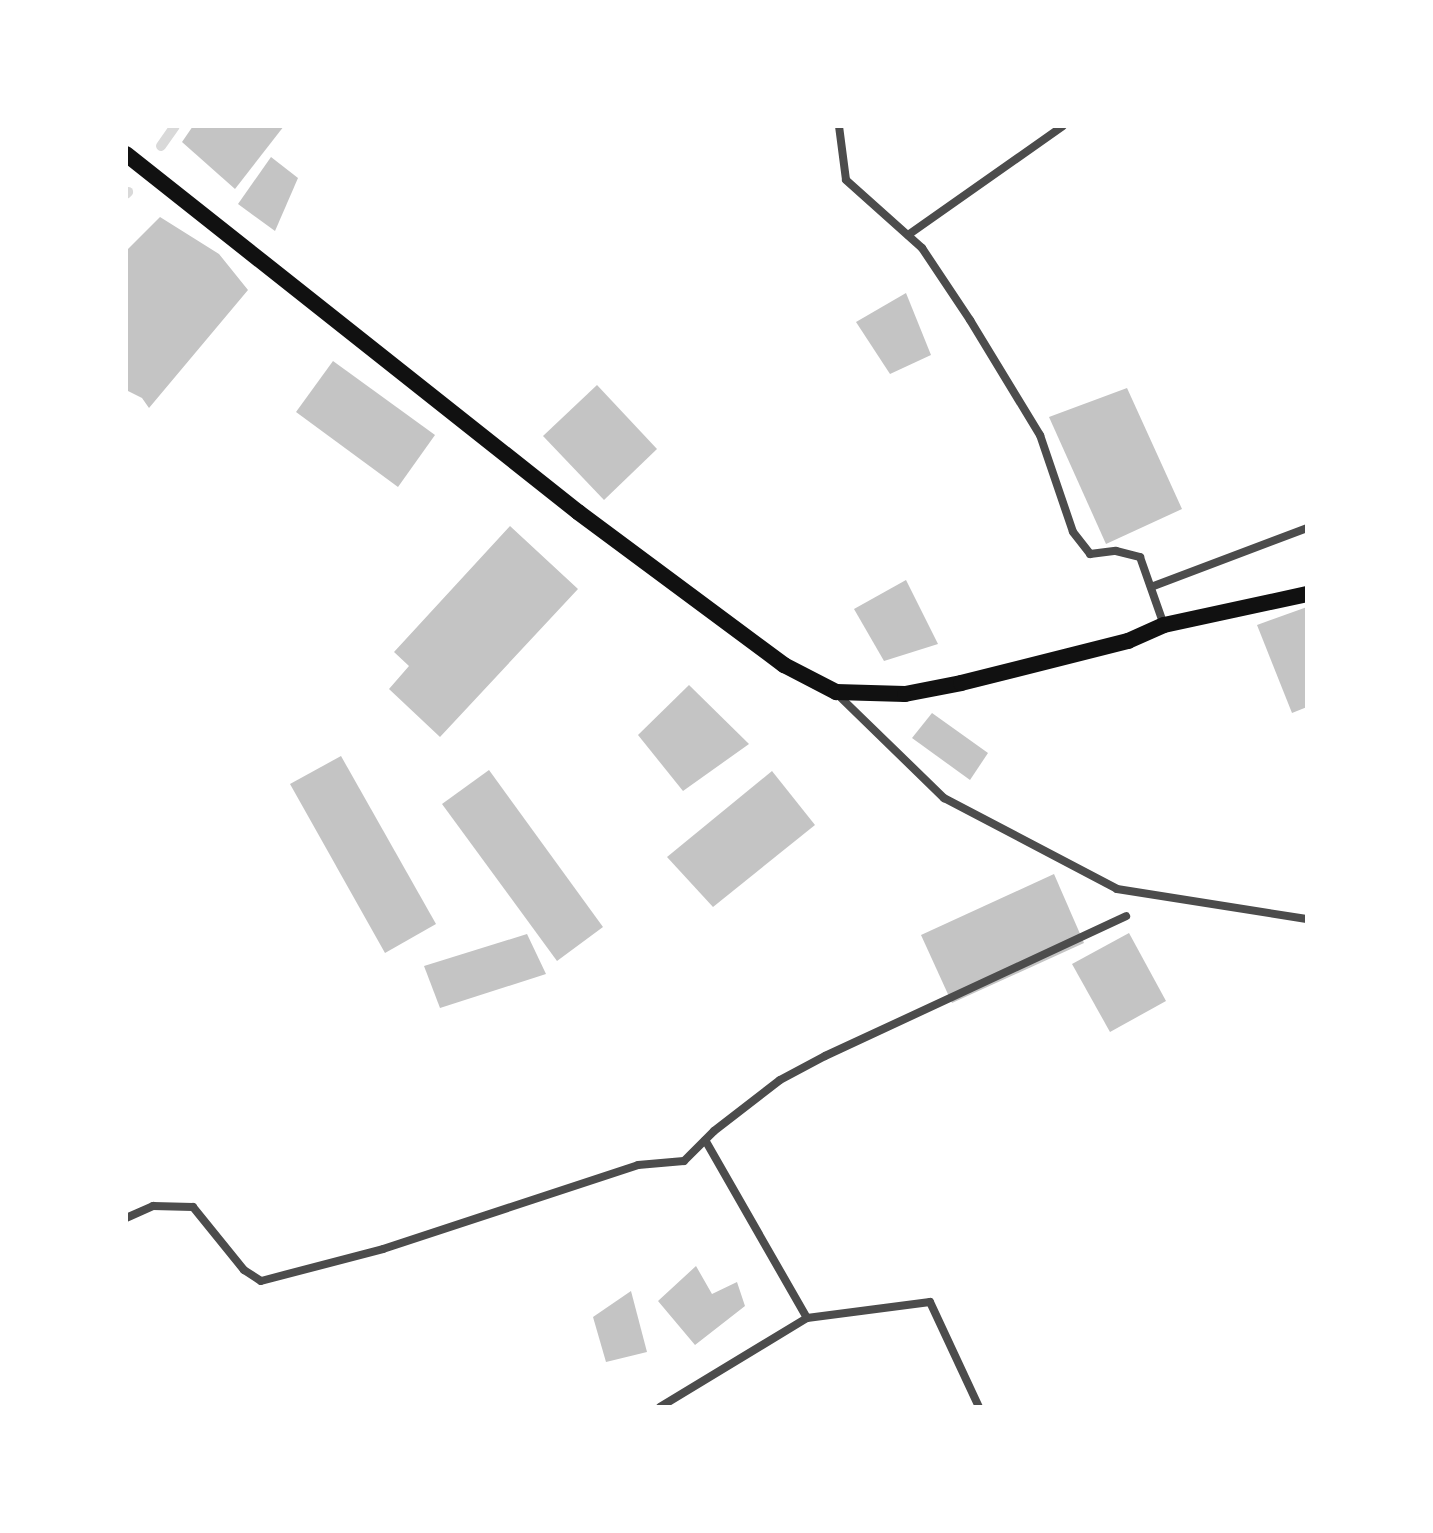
<!DOCTYPE html>
<style>
body{margin:0}
#map{position:relative;width:1433px;height:1533px;overflow:hidden;background:#fff;font-family:Overpass,sans-serif}
div>[style]{position:absolute}
[style*='--x']{left:calc(var(--x)*1px);top:calc(var(--y)*1px);width:calc(var(--w)*1px);rotate:calc(var(--a)*1deg)}
.stream>*{height:10px;margin:-5px;padding:0 5px;transform-origin:5px;border-radius:5px;background:#d9d9d9}
.building>*{inset:0;background:#c4c4c4}
.minor>*{height:8px;margin:-4px;padding:0 4px;transform-origin:4px;border-radius:4px;background:#4c4c4c}
.secondary>*{height:16px;margin:-8px;padding:0 8px;transform-origin:8px;border-radius:8px;background:#111}
span{translate:-50% -50%;white-space:nowrap;text-align:center;line-height:1.15;-webkit-text-stroke:6px #fff;paint-order:stroke}
.frame{position:absolute;inset:0;border:128px solid #fff;pointer-events:none}
</style>
<div id="map">
<div class="stream">
<i style="--x:161;--y:146;--w:24;--a:-55"></i>
<i style="--x:126;--y:194;--w:3;--a:-45"></i>
</div>
<div class="building">
<i style="clip-path:polygon(193px 126px,284px 126px,235px 189px,182px 142px)"></i>
<i style="clip-path:polygon(271px 157px,298px 178px,275px 231px,238px 204px)"></i>
<i style="clip-path:polygon(160px 217px,219px 254px,248px 290px,149px 408px,142px 398px,126px 390px,126px 251px)"></i>
<i style="clip-path:polygon(906px 293px,931px 355px,890px 374px,856px 322px)"></i>
<i style="clip-path:polygon(333px 361px,435px 435px,398px 487px,296px 412px)"></i>
<i style="clip-path:polygon(597px 385px,657px 449px,604px 500px,543px 436px)"></i>
<i style="clip-path:polygon(1127px 388px,1182px 509px,1106px 544px,1049px 417px)"></i>
<i style="clip-path:polygon(510px 526px,578px 589px,440px 737px,389px 689px,409px 666px,394px 652px)"></i>
<i style="clip-path:polygon(906px 580px,938px 644px,884px 661px,854px 609px)"></i>
<i style="clip-path:polygon(1307px 607px,1307px 707px,1292px 713px,1257px 625px)"></i>
<i style="clip-path:polygon(689px 685px,749px 744px,683px 791px,638px 735px)"></i>
<i style="clip-path:polygon(932px 713px,988px 753px,970px 780px,912px 738px)"></i>
<i style="clip-path:polygon(341px 756px,436px 924px,385px 953px,290px 784px)"></i>
<i style="clip-path:polygon(489px 770px,603px 927px,557px 961px,442px 804px)"></i>
<i style="clip-path:polygon(772px 771px,815px 825px,713px 907px,667px 857px)"></i>
<i style="clip-path:polygon(1054px 874px,1084px 943px,952px 1003px,921px 935px)"></i>
<i style="clip-path:polygon(1129px 933px,1166px 1001px,1110px 1032px,1072px 964px)"></i>
<i style="clip-path:polygon(527px 934px,546px 974px,440px 1008px,424px 966px)"></i>
<i style="clip-path:polygon(696px 1266px,712px 1294px,737px 1282px,745px 1306px,695px 1345px,658px 1301px)"></i>
<i style="clip-path:polygon(631px 1291px,647px 1352px,606px 1362px,593px 1317px)"></i>
</div>
<div class="minor">
<i style="--x:839;--y:126;--w:54;--a:82.6"></i>
<i style="--x:846;--y:180;--w:102;--a:41.8"></i>
<i style="--x:922;--y:248;--w:87;--a:56.3"></i>
<i style="--x:970;--y:320;--w:135;--a:58.7"></i>
<i style="--x:1040;--y:435;--w:102;--a:71.2"></i>
<i style="--x:1073;--y:532;--w:28;--a:52"></i>
<i style="--x:1090;--y:554;--w:26;--a:-7"></i>
<i style="--x:1116;--y:551;--w:25;--a:14"></i>
<i style="--x:1140;--y:557;--w:72;--a:70.6"></i>
<i style="--x:908;--y:235;--w:189;--a:-35.1"></i>
<i style="--x:1151;--y:587;--w:167;--a:-20.7"></i>
<i style="--x:836;--y:693;--w:151;--a:44.2"></i>
<i style="--x:944;--y:798;--w:195;--a:27.7"></i>
<i style="--x:1117;--y:889;--w:192;--a:9"></i>
<i style="--x:126;--y:1218;--w:30;--a:-24"></i>
<i style="--x:153;--y:1206;--w:40;--a:1.4"></i>
<i style="--x:193;--y:1207;--w:81;--a:51"></i>
<i style="--x:244;--y:1270;--w:20;--a:33"></i>
<i style="--x:261;--y:1281;--w:126;--a:-14.7"></i>
<i style="--x:383;--y:1249;--w:268;--a:-18.2"></i>
<i style="--x:638;--y:1165;--w:46;--a:-5"></i>
<i style="--x:684;--y:1161;--w:42;--a:-45"></i>
<i style="--x:714;--y:1131;--w:83;--a:-37.7"></i>
<i style="--x:780;--y:1080;--w:51;--a:-28.1"></i>
<i style="--x:825;--y:1056;--w:332;--a:-24.9"></i>
<i style="--x:807;--y:1318;--w:124;--a:-7.4"></i>
<i style="--x:930;--y:1302;--w:116;--a:65"></i>
<i style="--x:660;--y:1407;--w:172;--a:-31.2"></i>
<i style="--x:807;--y:1318;--w:205;--a:-119.8"></i>
</div>
<div class="secondary">
<i style="--x:126;--y:154;--w:577;--a:38.38"></i>
<i style="--x:578;--y:512;--w:257;--a:36.6"></i>
<i style="--x:784;--y:665;--w:59;--a:27.4"></i>
<i style="--x:836;--y:692;--w:69;--a:1.7"></i>
<i style="--x:905;--y:694;--w:57;--a:-11.1"></i>
<i style="--x:961;--y:683;--w:172;--a:-14.1"></i>
<i style="--x:1128;--y:641;--w:39;--a:-24"></i>
<i style="--x:1164;--y:625;--w:146;--a:-12.2"></i>
</div>
<div class="frame"></div>
</div>
